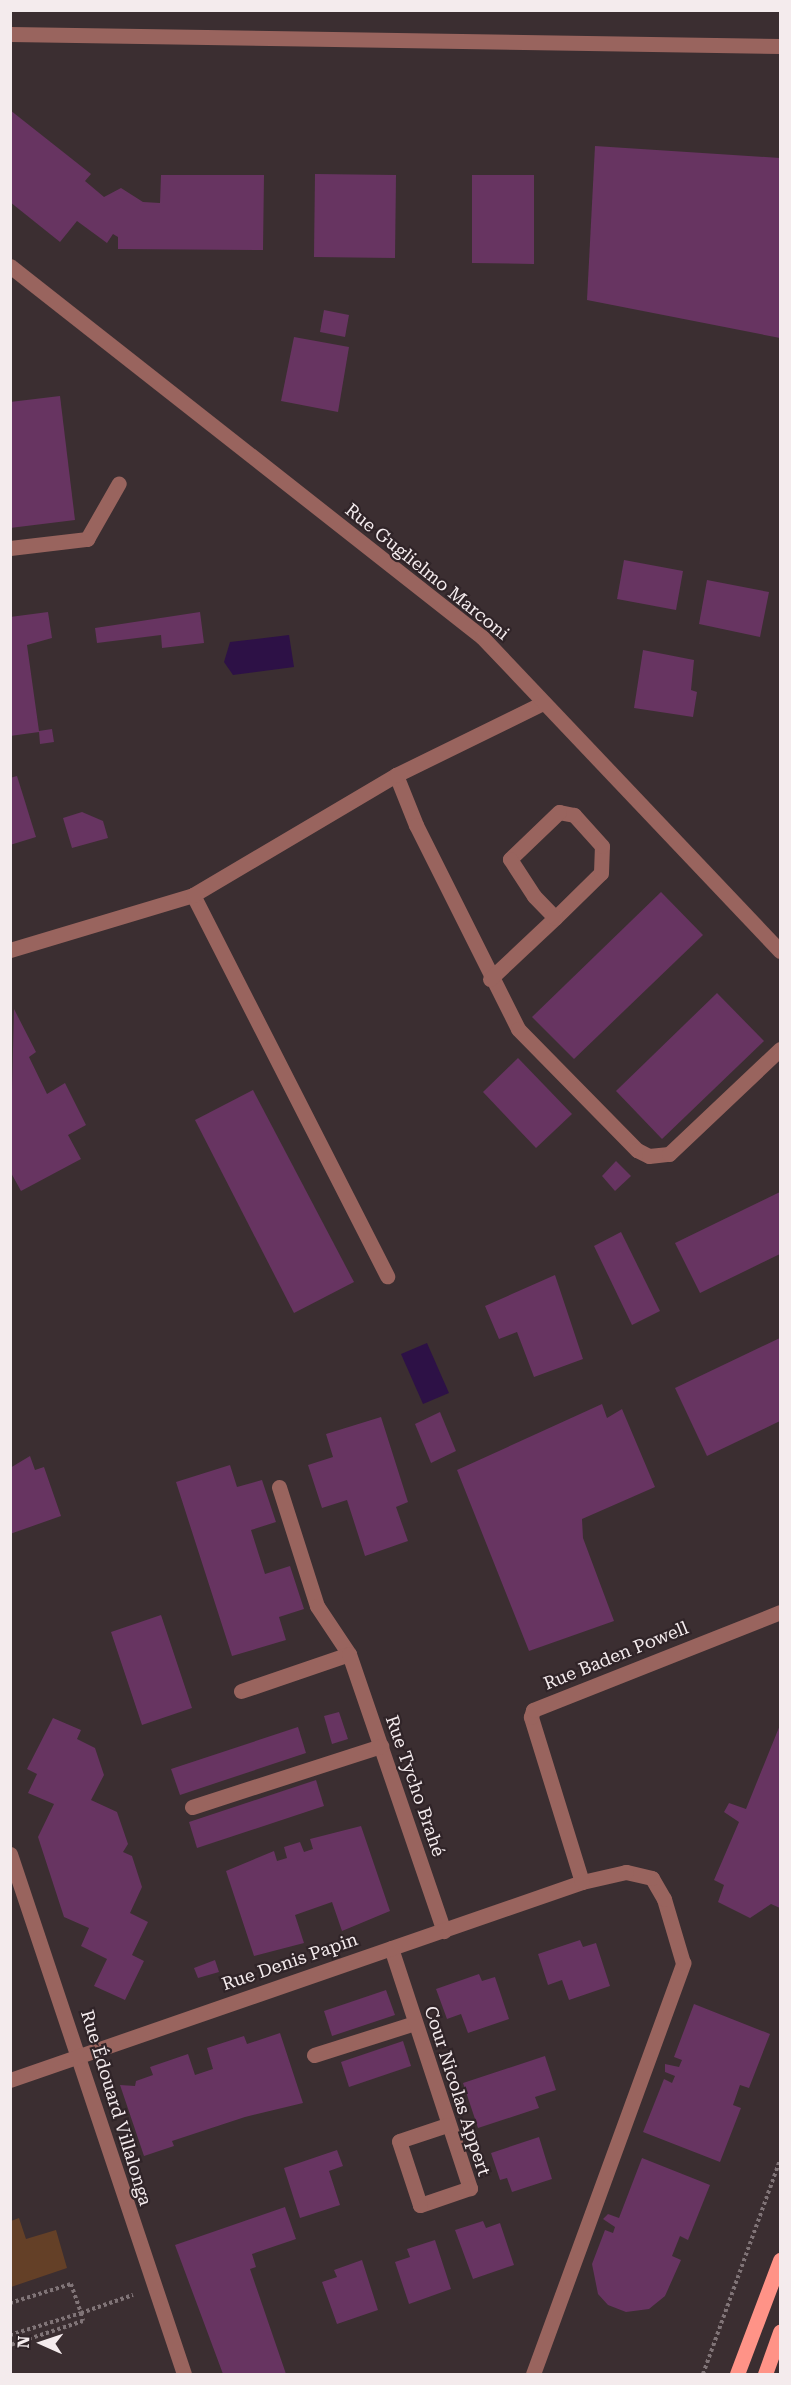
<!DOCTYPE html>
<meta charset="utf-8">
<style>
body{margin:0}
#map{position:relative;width:791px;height:2385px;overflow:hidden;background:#3b2e31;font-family:"Roboto Serif",serif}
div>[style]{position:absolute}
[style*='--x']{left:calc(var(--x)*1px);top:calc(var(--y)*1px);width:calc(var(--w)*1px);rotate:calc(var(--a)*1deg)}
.green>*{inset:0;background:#644027}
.water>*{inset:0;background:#2d1146}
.building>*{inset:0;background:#673461}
.path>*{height:4px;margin-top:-2px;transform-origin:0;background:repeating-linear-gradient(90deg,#807477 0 3px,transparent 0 6px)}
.lane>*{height:15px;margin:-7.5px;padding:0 7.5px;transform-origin:7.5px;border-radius:7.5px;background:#99645e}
.street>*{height:15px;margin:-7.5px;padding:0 7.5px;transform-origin:7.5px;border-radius:7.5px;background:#99645e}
.primary>*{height:15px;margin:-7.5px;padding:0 7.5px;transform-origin:7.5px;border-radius:7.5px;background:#ff9387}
span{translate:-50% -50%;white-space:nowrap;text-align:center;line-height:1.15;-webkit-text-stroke:4.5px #302428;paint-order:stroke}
.street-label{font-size:18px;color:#f4ebed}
.frame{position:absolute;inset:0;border:12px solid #f4ebed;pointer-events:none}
.north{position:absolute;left:12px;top:2313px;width:60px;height:60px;-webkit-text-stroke:4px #302428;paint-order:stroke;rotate:273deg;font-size:16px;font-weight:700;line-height:24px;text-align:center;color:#f4ebed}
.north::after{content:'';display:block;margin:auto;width:21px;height:27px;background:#f4ebed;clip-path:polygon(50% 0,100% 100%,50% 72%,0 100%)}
</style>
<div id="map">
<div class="green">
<i style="clip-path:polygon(19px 2218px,26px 2239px,56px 2230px,67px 2268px,11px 2287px,11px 2221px)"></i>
</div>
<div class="water">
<i style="clip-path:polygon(289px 635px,294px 667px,233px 675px,224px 662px,230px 642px)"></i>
<i style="clip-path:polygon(427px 1343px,449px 1393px,423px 1404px,401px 1354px)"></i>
</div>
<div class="building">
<i style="clip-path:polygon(10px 110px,91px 174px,85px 181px,104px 197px,121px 188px,143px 202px,160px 203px,161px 175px,264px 175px,263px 250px,118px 249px,118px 237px,113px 234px,107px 243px,77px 221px,60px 242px,10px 202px)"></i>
<i style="clip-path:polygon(595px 146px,780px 158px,780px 338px,587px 300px)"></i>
<i style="clip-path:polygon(315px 174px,396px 175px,395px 258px,314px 257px)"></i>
<i style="clip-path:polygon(472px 175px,534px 175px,534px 264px,472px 263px)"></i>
<i style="clip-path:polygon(324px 310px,349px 315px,345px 337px,320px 332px)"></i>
<i style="clip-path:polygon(294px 337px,349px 347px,338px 412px,281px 401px)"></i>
<i style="clip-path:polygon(60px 396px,75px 520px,10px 528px,10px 402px)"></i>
<i style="clip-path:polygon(624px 560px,683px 571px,676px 610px,617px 599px)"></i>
<i style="clip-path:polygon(707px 580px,769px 592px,760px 637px,699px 624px)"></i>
<i style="clip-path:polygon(48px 612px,52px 638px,27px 645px,39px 731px,52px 729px,54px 742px,40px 744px,39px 732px,10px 736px,10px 617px)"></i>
<i style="clip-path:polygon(200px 612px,204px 643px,162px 648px,161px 635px,97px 643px,95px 628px)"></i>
<i style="clip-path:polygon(643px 650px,694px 660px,691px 690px,697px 692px,693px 717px,634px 708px)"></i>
<i style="clip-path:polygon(17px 776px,36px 837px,10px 845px,10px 778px)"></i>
<i style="clip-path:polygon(82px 812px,103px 821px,108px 838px,72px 848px,63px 818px)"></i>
<i style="clip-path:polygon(661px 892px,703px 935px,574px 1059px,532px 1017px)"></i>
<i style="clip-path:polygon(717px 993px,764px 1041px,662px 1139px,616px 1091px)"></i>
<i style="clip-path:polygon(14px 1009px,36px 1052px,29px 1057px,47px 1094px,65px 1083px,86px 1125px,68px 1135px,81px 1159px,21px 1191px,10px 1171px)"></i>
<i style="clip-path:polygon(518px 1058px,572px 1114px,536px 1148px,483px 1092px)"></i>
<i style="clip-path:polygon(253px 1090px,354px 1282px,294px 1313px,195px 1120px)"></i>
<i style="clip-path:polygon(616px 1161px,631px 1176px,615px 1191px,602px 1176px)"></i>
<i style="clip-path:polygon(780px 1192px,780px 1254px,700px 1293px,675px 1243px)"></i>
<i style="clip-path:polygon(621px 1232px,660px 1311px,632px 1325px,594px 1246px)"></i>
<i style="clip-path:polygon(555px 1275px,583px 1359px,534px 1377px,517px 1332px,499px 1339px,485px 1306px)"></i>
<i style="clip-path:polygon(780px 1338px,780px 1421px,707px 1456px,675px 1388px)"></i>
<i style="clip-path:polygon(602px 1404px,607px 1418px,622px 1409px,655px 1487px,582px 1519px,583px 1538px,614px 1621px,529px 1651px,457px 1470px)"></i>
<i style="clip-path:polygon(440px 1412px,456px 1451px,431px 1463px,415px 1424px)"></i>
<i style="clip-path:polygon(381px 1417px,408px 1502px,396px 1507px,408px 1541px,365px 1556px,347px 1500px,322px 1508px,308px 1465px,333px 1457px,326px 1434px)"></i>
<i style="clip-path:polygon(30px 1456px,35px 1470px,44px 1467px,61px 1516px,10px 1534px,10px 1468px)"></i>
<i style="clip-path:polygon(230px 1465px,237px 1487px,262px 1480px,276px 1522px,251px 1530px,265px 1574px,290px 1566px,304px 1609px,279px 1617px,286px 1640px,232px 1656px,176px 1482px)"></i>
<i style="clip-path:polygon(161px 1615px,192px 1708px,142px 1725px,111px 1632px)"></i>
<i style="clip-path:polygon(339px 1712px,348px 1739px,332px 1744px,324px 1716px)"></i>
<i style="clip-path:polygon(53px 1718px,81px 1730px,77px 1739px,95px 1748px,104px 1775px,91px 1800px,117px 1812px,128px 1844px,123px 1852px,132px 1856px,142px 1887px,130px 1913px,148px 1922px,132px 1955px,144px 1961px,125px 2000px,94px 1986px,107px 1959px,81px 1946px,89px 1928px,64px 1917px,38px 1837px,54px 1804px,28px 1793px,37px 1774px,27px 1769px)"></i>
<i style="clip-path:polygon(780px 1725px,780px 1908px,771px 1904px,750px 1918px,718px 1902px,724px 1885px,714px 1880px,739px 1822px,724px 1812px,729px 1803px,746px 1809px)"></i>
<i style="clip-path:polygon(298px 1727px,306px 1753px,180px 1795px,171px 1769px)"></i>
<i style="clip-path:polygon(316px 1780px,324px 1806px,197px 1848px,189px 1822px)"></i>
<i style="clip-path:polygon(361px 1826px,390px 1911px,342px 1931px,332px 1902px,295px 1915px,304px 1943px,254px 1956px,226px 1871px,274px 1851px,277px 1861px,287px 1858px,284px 1847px,300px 1842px,304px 1852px,313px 1849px,310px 1839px)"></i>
<i style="clip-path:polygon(580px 1940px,583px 1947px,596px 1943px,610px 1986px,569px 2000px,562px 1980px,548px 1985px,538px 1954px)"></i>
<i style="clip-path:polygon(215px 1960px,219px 1972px,198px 1978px,194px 1968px)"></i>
<i style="clip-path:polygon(479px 1974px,482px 1981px,495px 1977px,509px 2019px,468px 2033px,461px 2014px,447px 2019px,436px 1989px)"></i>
<i style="clip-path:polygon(386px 1990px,395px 2015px,332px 2036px,324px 2011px)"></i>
<i style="clip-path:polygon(694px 2004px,770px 2034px,749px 2088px,740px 2085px,733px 2105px,741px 2108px,720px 2162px,643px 2132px,664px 2079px,672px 2083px,675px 2076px,665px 2072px,665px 2064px,679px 2067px,682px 2060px,674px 2057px)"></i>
<i style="clip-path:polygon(280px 2033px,303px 2103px,245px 2117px,172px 2141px,174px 2146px,144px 2156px,120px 2085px,135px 2086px,136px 2081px,153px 2075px,150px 2067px,188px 2054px,195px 2075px,213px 2069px,207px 2048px,244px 2036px,247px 2044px)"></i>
<i style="clip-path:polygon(403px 2041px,411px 2066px,349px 2087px,341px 2062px)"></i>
<i style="clip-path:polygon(545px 2056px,556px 2090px,535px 2097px,539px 2108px,478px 2128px,463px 2083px)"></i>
<i style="clip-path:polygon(539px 2137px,552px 2179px,512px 2192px,507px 2178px,500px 2180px,491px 2153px)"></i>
<i style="clip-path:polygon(337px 2150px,343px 2166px,329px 2171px,340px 2205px,300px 2218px,284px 2168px)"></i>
<i style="clip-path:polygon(642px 2158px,710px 2185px,688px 2240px,680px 2236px,672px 2256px,681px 2260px,665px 2296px,649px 2309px,626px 2312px,608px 2305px,598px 2294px,592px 2264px,605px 2230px,613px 2233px,615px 2227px,603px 2219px,608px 2214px,619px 2218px)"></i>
<i style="clip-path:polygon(285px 2207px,296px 2239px,252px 2254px,256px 2267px,250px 2269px,286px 2374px,223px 2374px,175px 2245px)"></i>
<i style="clip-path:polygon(483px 2221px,486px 2228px,500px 2223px,514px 2265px,473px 2279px,455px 2230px)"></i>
<i style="clip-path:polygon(435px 2240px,451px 2289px,409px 2304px,395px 2262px,410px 2257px,407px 2249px)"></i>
<i style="clip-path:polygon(362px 2260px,378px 2310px,337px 2324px,322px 2282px,337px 2277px,334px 2270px)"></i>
</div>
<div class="path">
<i style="--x:10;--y:2303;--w:64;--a:-17.3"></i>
<i style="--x:71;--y:2284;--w:31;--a:71"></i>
<i style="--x:81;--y:2313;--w:55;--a:-19.1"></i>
<i style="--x:10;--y:2335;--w:74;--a:-17.2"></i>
<i style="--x:81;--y:2313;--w:8;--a:76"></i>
<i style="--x:83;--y:2321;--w:77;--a:161.8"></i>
<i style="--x:703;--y:2374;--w:227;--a:-70.2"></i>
</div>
<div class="lane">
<i style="--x:10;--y:548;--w:78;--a:-6.7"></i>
<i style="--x:87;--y:539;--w:64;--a:-60.3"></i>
<i style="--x:396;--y:775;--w:54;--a:68.2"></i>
<i style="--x:416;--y:825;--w:228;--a:63.4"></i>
<i style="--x:518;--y:1029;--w:170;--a:45.5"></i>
<i style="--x:637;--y:1150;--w:13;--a:27"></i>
<i style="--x:649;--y:1156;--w:20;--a:-6"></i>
<i style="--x:669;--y:1154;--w:153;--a:-43.4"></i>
<i style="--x:193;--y:895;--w:428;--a:63"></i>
<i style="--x:10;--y:950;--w:191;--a:-16.7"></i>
<i style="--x:193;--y:895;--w:236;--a:-30.6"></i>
<i style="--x:396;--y:775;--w:164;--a:-26.1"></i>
<i style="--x:490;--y:979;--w:89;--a:-43.2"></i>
<i style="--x:555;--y:918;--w:64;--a:-44.4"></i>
<i style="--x:601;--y:873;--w:27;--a:-88"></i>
<i style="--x:602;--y:846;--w:42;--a:-132.1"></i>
<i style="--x:574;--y:815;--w:15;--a:-169"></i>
<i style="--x:559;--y:812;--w:68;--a:136.2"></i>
<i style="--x:510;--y:859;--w:44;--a:57"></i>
<i style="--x:534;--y:896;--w:30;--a:46"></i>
<i style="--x:279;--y:1487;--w:125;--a:72.3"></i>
<i style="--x:317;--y:1606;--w:58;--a:56.3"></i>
<i style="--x:241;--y:1691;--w:114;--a:-18.9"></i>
<i style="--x:349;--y:1654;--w:293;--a:71.1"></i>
<i style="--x:192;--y:1807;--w:199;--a:-17.9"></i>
<i style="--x:314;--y:2055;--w:106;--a:-17.6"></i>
<i style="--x:533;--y:2374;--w:438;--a:-69.9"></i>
<i style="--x:683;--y:1963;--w:67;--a:-106.5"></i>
<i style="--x:664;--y:1899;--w:24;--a:-120"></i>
<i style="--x:652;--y:1878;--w:27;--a:-167"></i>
<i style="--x:626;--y:1872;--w:45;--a:167.2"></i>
</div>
<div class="street">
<i style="--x:10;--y:34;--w:770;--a:0.89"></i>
<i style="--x:10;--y:266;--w:600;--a:38.17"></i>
<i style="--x:482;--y:637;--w:433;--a:46.5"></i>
<i style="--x:10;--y:1854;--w:548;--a:71.5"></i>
<i style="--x:391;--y:1948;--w:253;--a:71.8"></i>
<i style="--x:470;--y:2188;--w:53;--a:161.2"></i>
<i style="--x:420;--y:2205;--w:67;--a:-108.2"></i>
<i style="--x:399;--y:2141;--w:51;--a:-18.4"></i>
<i style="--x:10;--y:2080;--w:605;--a:-19.09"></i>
<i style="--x:582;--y:1882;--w:173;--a:-107.2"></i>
<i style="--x:531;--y:1717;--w:7;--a:-74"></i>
<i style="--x:533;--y:1710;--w:266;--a:-21.6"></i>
</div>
<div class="primary">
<i style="--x:737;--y:2374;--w:122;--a:-69.3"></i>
<i style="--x:765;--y:2374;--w:45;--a:-70.3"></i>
</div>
<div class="street-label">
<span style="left:427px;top:572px;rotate:39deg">Rue Guglielmo Marconi</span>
<span style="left:616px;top:1656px;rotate:-22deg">Rue Baden Powell</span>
<span style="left:415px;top:1786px;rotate:71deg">Rue Tycho Brahé</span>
<span style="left:290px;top:1962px;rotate:-19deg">Rue Denis Papin</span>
<span style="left:457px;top:2091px;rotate:72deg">Cour Nicolas Appert</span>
<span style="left:116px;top:2108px;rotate:73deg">Rue Édouard Villalonga</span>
</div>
<div class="frame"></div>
<div class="north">N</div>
</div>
